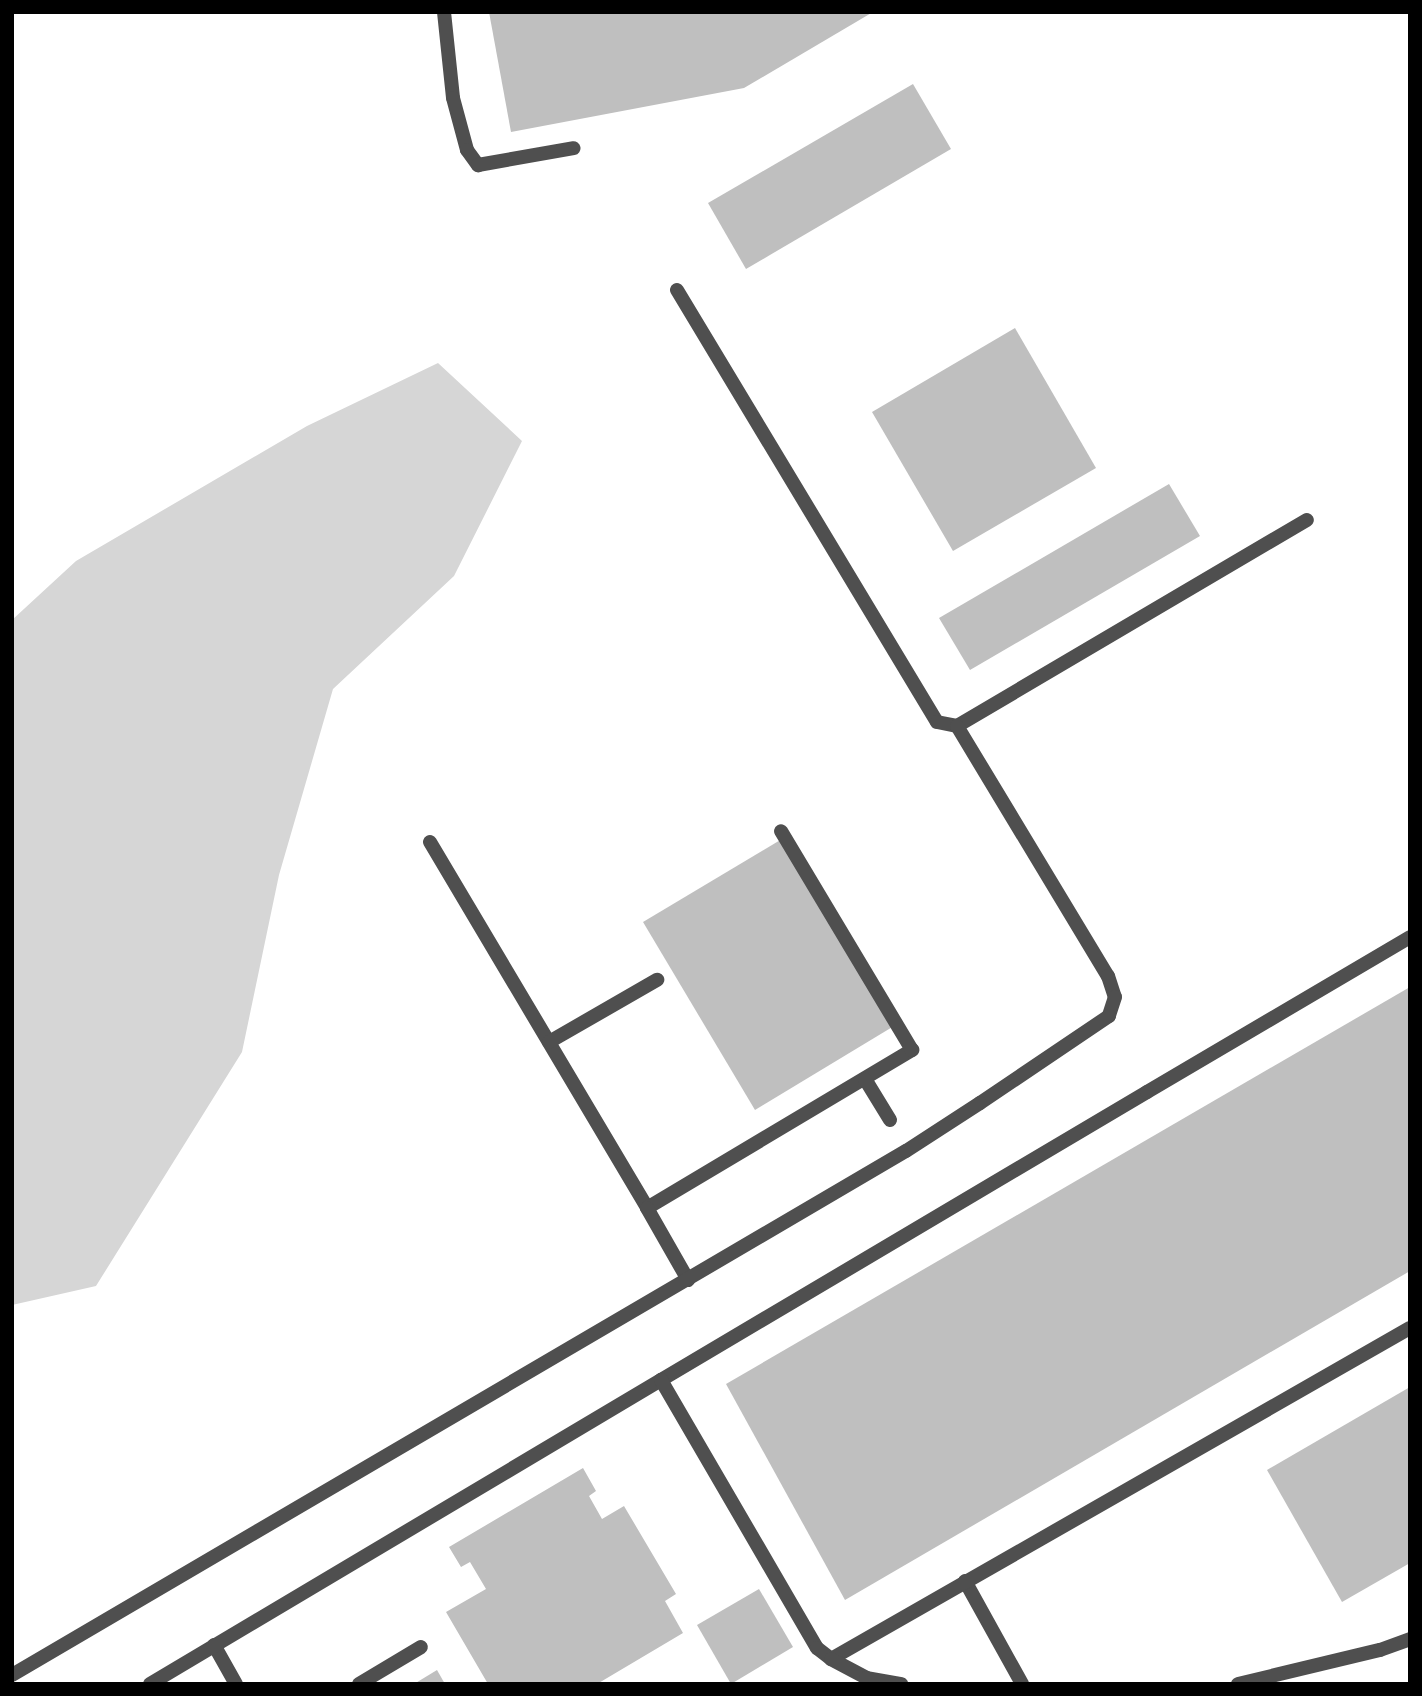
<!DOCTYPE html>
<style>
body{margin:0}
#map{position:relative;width:1422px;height:1696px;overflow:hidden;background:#fff;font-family:Barlow,sans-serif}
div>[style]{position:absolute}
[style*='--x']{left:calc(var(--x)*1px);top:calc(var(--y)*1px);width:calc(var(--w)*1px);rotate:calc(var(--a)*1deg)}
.green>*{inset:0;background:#d6d6d6}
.building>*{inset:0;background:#bfbfbf}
.service>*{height:14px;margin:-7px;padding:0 7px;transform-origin:7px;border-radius:7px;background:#4f4f4f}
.minor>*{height:14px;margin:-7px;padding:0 7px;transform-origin:7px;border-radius:7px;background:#4f4f4f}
span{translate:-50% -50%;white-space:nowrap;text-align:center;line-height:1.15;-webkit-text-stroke:5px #fff;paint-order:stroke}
.frame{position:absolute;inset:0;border:14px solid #000;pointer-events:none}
</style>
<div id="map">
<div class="green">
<i style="clip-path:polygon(438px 363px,522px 441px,454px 576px,333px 689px,279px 875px,242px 1052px,96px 1286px,12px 1305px,12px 620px,76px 561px,307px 426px)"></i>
</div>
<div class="building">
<i style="clip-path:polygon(489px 12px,873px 12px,744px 88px,511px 132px)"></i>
<i style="clip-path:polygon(913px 84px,951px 149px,746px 269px,708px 203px)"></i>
<i style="clip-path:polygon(1015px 328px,1096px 468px,953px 551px,872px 412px)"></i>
<i style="clip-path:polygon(1169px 484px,1200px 536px,970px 670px,939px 618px)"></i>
<i style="clip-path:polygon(782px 839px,894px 1026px,755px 1110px,643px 922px)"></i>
<i style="clip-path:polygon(1410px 987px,1410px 1271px,845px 1600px,726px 1384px)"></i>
<i style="clip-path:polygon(1410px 1387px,1410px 1563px,1342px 1602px,1267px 1470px)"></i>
<i style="clip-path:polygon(583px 1468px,596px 1491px,589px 1496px,602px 1519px,624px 1506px,676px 1594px,665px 1601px,683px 1633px,597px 1684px,488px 1684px,446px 1612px,486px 1589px,470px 1562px,461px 1567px,449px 1547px)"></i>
<i style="clip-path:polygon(759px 1589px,793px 1647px,731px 1684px,697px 1625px)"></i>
<i style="clip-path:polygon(437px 1670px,445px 1684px,414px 1684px)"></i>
</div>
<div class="service">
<i style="--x:444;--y:12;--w:86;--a:84"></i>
<i style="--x:453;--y:98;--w:54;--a:74.9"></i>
<i style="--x:467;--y:150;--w:19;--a:54"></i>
<i style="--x:478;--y:165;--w:97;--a:-10"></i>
<i style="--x:677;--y:290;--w:504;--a:58.96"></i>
<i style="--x:937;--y:722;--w:20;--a:11"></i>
<i style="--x:957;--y:726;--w:406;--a:-30.5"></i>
<i style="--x:957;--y:726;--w:292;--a:58.9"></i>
<i style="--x:1108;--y:976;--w:22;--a:72"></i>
<i style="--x:1115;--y:997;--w:20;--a:108"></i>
<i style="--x:1109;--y:1016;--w:156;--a:146"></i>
<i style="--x:430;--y:842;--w:425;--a:59.3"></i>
<i style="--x:647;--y:1208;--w:309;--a:-30.8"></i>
<i style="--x:912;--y:1050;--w:255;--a:-120.9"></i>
<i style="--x:549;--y:1042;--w:125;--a:-29.9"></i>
<i style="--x:865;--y:1079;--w:48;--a:58.6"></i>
<i style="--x:647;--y:1208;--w:83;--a:60.3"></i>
<i style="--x:661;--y:1380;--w:565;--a:-30.65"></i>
<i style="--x:965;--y:1581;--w:118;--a:61"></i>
<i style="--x:214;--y:1645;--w:45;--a:60.6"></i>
<i style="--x:831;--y:1659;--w:667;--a:-29.76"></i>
<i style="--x:150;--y:1684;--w:595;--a:-30.75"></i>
<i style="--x:661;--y:1380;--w:310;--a:59.8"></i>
<i style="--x:817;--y:1648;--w:18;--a:38"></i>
<i style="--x:831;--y:1659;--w:40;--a:28"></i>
<i style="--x:866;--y:1678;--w:36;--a:10"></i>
<i style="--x:359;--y:1684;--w:72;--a:-30.8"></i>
<i style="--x:1238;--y:1684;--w:146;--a:-13.5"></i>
<i style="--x:1380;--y:1650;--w:32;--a:-20"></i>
</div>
<div class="minor">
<i style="--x:1147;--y:1092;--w:305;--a:-30.5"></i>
<i style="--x:12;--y:1675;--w:1036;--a:-30.38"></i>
<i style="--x:906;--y:1151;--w:88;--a:-33"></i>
</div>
<div class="frame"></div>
</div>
